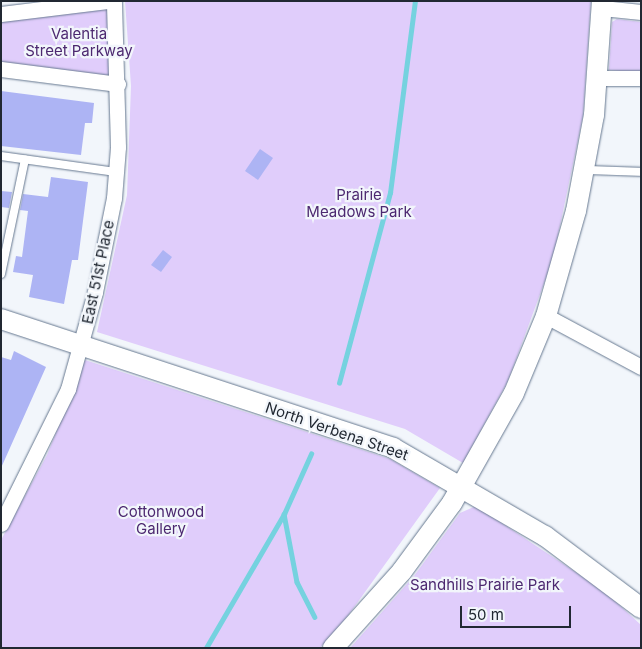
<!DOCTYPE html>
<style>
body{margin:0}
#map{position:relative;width:642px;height:649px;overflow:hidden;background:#f2f6fb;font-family:Inter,sans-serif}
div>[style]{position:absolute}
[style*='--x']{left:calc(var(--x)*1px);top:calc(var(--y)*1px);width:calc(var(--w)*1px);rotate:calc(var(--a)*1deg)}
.green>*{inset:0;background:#e0cdfb}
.stream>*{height:4.5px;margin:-2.25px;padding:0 2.25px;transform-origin:2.25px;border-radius:2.25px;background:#75d2df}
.building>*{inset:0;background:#adb4f4}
.roads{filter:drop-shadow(0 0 1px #667890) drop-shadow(0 0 1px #667890)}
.lane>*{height:8px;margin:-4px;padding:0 4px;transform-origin:4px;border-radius:4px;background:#fff}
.street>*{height:15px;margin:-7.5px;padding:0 7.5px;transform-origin:7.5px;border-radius:7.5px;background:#fff}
.secondary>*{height:20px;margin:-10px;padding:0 10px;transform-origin:10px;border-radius:10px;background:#fff}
span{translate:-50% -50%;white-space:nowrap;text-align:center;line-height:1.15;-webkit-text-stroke:4.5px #f2f6fb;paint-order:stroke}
.park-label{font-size:15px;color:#4c2870}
.street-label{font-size:15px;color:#212832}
.frame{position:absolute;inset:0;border:2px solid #212832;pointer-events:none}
.scale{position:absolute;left:460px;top:606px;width:111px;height:22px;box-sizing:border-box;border:2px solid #212832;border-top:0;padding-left:6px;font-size:15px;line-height:18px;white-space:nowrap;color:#212832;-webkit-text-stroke:4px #f2f6fb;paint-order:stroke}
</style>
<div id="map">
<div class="green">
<i style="clip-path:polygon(107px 1px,118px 84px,1px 69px,1px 14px)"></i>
<i style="clip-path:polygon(125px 1px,591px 1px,583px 116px,553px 259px,508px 381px,463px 463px,405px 429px,97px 332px,127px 195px,131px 86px)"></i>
<i style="clip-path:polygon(617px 19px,641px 22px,641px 73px,609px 70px,612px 22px)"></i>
<i style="clip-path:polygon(85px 360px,390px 459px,440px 488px,347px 617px,320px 648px,1px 648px,1px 540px,47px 455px)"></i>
<i style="clip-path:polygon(476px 506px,604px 591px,641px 625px,641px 648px,350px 648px,414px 576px,460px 513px)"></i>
</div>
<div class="stream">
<i style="--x:339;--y:383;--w:197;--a:-75"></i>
<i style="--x:390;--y:193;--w:194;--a:-82.6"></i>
<i style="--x:284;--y:514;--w:69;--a:79.2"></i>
<i style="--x:297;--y:582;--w:39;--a:63"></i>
<i style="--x:206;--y:648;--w:155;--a:-59.8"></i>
<i style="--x:284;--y:514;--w:66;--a:-65.8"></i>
</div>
<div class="building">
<i style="clip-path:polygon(1px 91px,94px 103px,92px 123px,85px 123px,81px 155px,1px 146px)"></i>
<i style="clip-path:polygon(260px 149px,273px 158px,258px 180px,245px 171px)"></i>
<i style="clip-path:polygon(51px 177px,88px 182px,78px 260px,72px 260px,64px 304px,29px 297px,33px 275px,13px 272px,16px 256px,22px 257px,28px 211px,20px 210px,23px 194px,48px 197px)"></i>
<i style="clip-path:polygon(1px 191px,12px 192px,9px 208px,1px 207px)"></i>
<i style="clip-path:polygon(163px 250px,172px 257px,161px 272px,151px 265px)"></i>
<i style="clip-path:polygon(14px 351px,46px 367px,1px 468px,1px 357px,11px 360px)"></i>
</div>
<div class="roads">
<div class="lane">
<i style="--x:1;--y:156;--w:116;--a:7.9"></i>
<i style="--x:585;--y:170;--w:56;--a:2"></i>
<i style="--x:1;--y:274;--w:117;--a:-78.2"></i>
</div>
<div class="street">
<i style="--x:602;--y:8;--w:39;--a:6"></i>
<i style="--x:1;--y:14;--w:107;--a:-7"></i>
<i style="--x:1;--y:69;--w:118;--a:7.3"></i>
<i style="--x:598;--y:78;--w:43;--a:0"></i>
<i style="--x:546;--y:316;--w:108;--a:28.2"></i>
<i style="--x:1;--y:524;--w:151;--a:-63.6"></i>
<i style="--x:68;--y:389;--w:101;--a:-74.4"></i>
<i style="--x:95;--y:292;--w:96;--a:-78.6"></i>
<i style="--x:114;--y:198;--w:51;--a:-85.5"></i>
<i style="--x:118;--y:147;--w:146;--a:-91.6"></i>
</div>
<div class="secondary">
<i style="--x:1;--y:319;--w:413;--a:18.2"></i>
<i style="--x:393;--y:448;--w:176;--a:30.1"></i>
<i style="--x:545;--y:536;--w:120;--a:36.9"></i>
<i style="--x:333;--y:648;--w:103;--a:-48.1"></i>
<i style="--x:402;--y:571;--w:84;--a:-53.7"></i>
<i style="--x:452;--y:503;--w:126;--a:-60.6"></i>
<i style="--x:514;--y:393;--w:83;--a:-67.4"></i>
<i style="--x:546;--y:316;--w:109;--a:-74.1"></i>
<i style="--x:576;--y:211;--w:98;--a:-79.4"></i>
<i style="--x:594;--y:115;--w:114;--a:-86"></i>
</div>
</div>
<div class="park-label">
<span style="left:79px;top:42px">Valentia<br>Street Parkway</span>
<span style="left:359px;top:203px">Prairie<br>Meadows Park</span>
<span style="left:161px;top:520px">Cottonwood<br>Gallery</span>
<span style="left:485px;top:585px">Sandhills Prairie Park</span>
</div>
<div class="street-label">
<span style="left:98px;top:272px;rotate:-78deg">East 51st Place</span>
<span style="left:337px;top:431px;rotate:19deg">North Verbena Street</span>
</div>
<div class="frame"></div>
<div class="scale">50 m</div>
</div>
